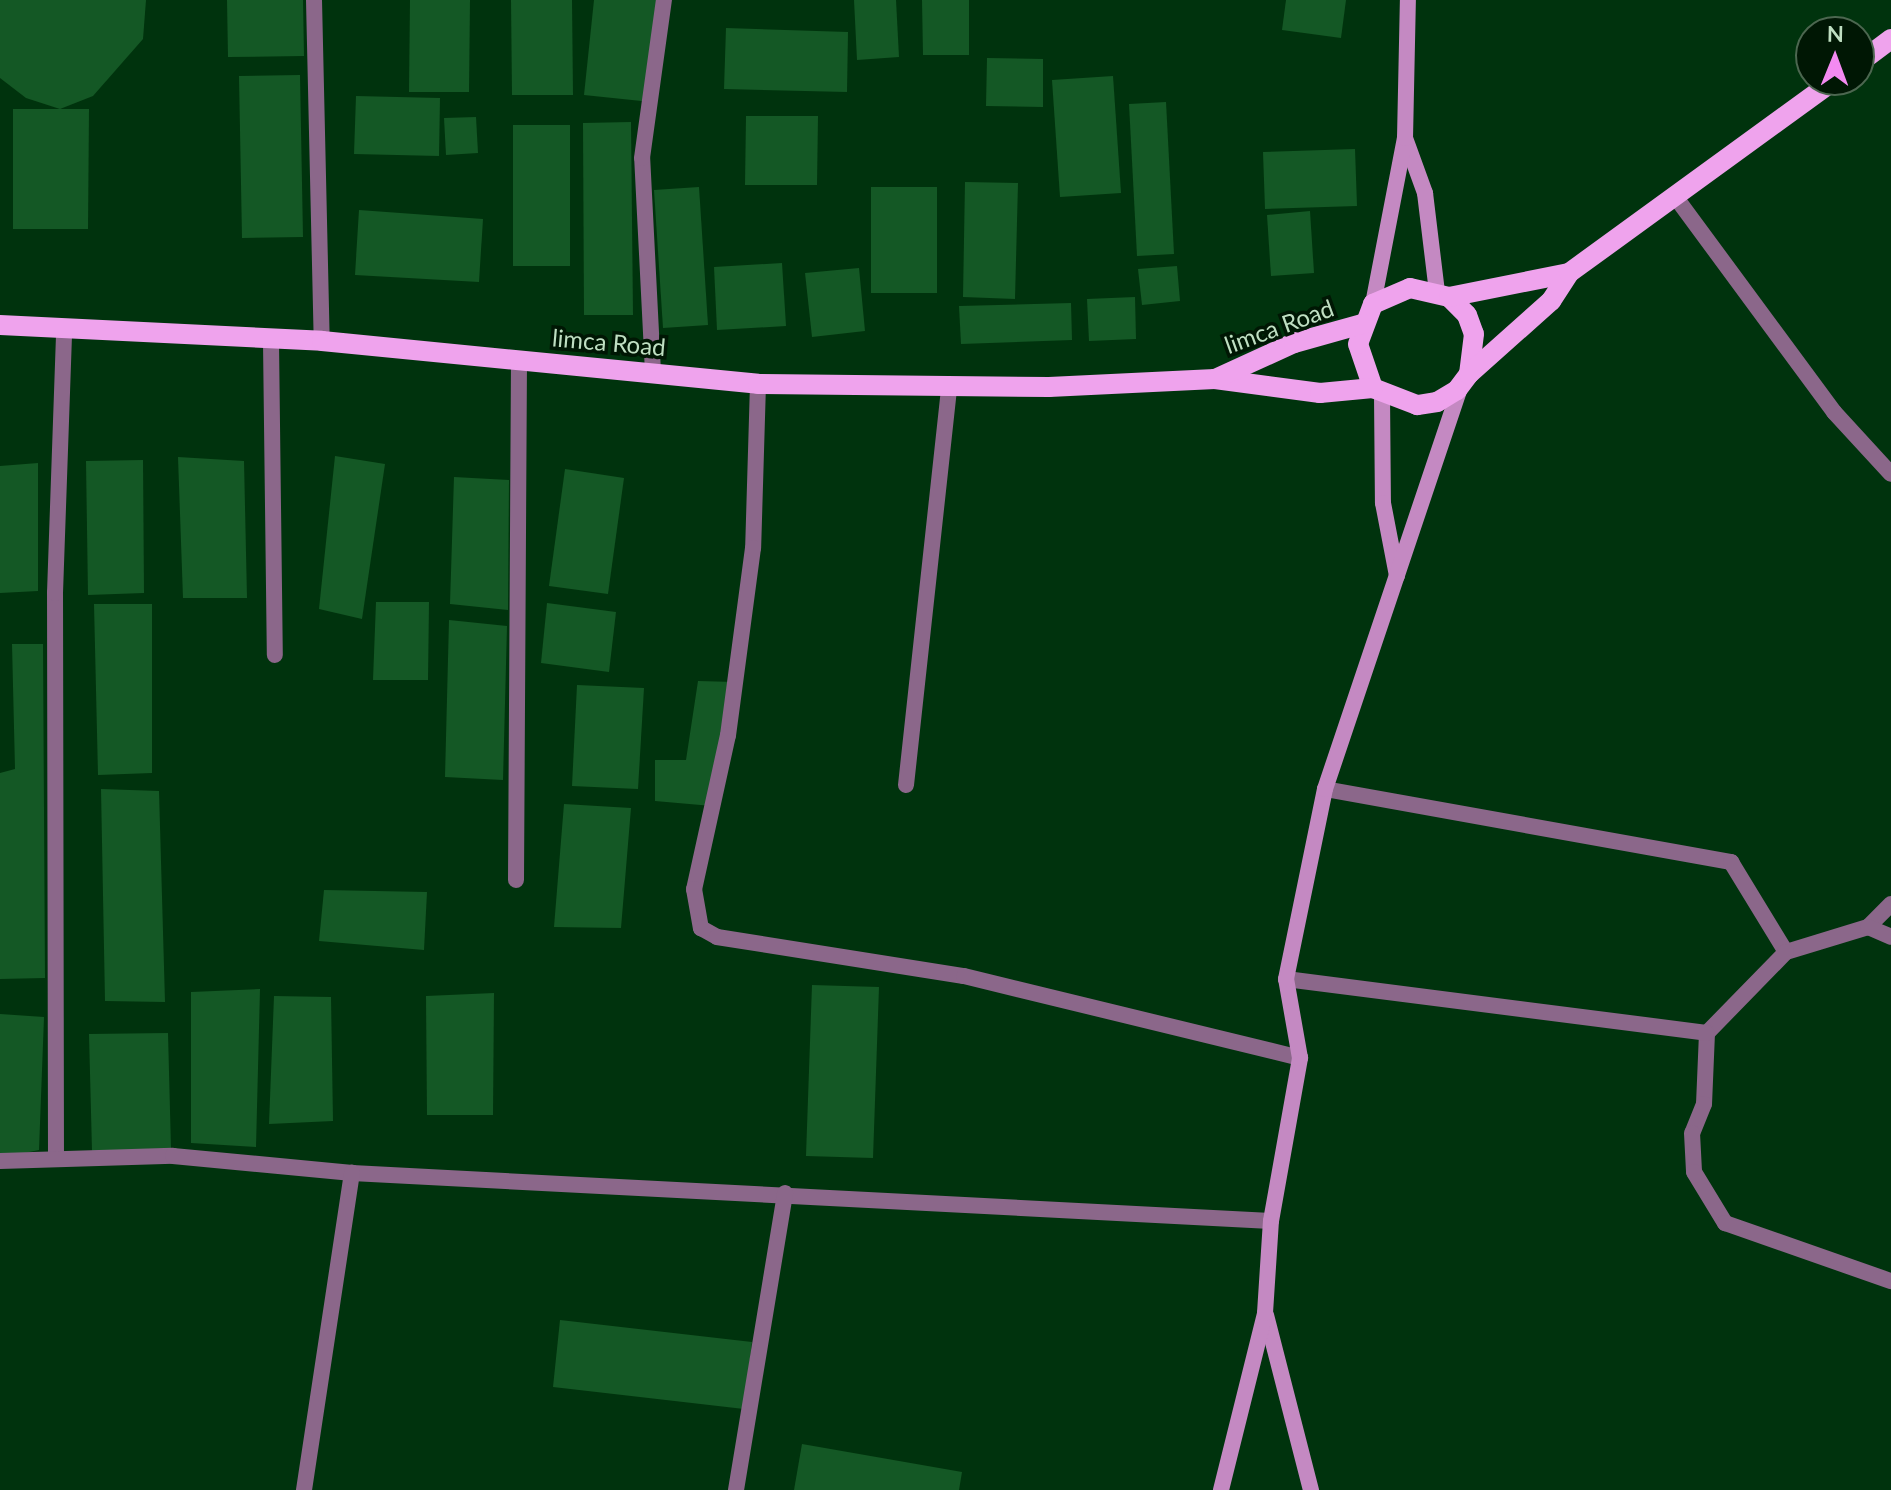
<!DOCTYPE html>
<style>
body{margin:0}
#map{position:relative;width:1891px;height:1490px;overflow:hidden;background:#00330d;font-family:Lato,sans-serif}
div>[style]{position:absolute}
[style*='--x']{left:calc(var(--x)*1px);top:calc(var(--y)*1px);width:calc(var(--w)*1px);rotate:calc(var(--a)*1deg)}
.building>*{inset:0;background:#145825}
.minor>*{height:16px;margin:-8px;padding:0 8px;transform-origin:8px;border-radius:8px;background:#8b678a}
.secondary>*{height:16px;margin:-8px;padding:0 8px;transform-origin:8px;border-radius:8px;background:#c489c2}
.primary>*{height:20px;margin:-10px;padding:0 10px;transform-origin:10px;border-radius:10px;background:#efa3ed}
span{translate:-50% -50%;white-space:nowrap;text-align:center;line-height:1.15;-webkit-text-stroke:7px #001704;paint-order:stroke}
.street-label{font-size:24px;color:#bfdfc2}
.north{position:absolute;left:1795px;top:16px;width:80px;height:80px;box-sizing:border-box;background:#001704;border:2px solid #4c6750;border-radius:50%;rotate:1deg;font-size:22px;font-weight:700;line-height:32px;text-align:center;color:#bfdfc2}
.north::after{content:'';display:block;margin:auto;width:28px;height:36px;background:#f38af1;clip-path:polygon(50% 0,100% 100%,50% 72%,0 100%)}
</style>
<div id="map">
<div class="building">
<i style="clip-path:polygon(0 0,146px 0,143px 39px,93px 96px,60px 109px,26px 98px,0 78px)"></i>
<i style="clip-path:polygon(227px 0,303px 0,304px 56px,228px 57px)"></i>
<i style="clip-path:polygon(410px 0,470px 0,469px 92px,409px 92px)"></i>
<i style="clip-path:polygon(511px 0,572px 0,573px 95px,512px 95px)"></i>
<i style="clip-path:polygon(594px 0,663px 0,651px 102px,584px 95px)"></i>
<i style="clip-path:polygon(854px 0,896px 0,899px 57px,857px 60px)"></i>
<i style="clip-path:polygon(922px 0,969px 0,969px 55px,923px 55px)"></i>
<i style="clip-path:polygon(1286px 0,1346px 0,1341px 38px,1282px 30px)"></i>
<i style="clip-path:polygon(726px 28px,848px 32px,847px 92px,724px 89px)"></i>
<i style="clip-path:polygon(987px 58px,1043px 59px,1043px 107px,986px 106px)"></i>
<i style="clip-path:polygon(300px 75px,303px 237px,242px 238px,239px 76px)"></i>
<i style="clip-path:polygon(1113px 76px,1121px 193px,1060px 197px,1052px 80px)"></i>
<i style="clip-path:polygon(356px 96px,440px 98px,439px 156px,354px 154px)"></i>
<i style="clip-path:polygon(1166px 102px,1174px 254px,1137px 256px,1129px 104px)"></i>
<i style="clip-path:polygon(13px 109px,89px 109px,88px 229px,13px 229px)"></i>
<i style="clip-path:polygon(746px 116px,818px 116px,817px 185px,745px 185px)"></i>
<i style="clip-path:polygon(476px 117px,478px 153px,446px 155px,444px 118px)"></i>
<i style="clip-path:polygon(631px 122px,633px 315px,584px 315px,583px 123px)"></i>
<i style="clip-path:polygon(513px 125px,570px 125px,570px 266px,513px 266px)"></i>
<i style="clip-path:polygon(1355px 149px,1357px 206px,1265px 209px,1263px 152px)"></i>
<i style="clip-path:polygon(965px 182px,1018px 183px,1015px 299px,963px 297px)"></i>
<i style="clip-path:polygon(699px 187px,708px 325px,663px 328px,654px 190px)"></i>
<i style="clip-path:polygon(871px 187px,937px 187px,937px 293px,871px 293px)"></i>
<i style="clip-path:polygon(359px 210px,483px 219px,479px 282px,355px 275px)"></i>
<i style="clip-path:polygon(1310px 211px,1314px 273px,1271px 276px,1267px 215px)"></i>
<i style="clip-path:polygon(782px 263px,786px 326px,717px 330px,714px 267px)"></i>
<i style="clip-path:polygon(1177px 266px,1180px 301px,1142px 305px,1138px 269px)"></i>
<i style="clip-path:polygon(859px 268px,865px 331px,812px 337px,805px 273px)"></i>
<i style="clip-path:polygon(1135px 297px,1136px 339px,1089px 341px,1087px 299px)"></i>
<i style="clip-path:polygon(1071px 303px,1072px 340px,961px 344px,959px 306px)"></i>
<i style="clip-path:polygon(335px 456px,385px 464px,362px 619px,319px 609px)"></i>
<i style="clip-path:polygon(178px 457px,244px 461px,247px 598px,183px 598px)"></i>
<i style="clip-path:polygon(143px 460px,144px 593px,88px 595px,86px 461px)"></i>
<i style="clip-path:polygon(38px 463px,38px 591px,0 593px,0 466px)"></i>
<i style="clip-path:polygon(565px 469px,624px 478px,608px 594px,549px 586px)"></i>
<i style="clip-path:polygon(454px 477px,509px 480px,508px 610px,450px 604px)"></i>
<i style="clip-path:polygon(376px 602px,429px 602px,428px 680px,373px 680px)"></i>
<i style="clip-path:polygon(547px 603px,616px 612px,609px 672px,541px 663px)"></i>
<i style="clip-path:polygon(94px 604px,152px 604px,152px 773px,98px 775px)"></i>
<i style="clip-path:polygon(449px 620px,507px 626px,503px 780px,445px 777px)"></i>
<i style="clip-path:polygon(12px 644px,43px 644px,45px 978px,0 979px,0 773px,15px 769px)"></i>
<i style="clip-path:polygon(698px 681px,735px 682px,712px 806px,655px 801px,655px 760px,686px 760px)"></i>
<i style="clip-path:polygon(577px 685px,644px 688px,638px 789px,572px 786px)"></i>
<i style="clip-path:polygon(101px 789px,159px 791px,165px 1002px,105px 1001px)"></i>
<i style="clip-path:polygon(564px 804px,631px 808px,621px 928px,554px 927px)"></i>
<i style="clip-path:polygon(324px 890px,427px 892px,424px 950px,319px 941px)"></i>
<i style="clip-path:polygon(812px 985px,879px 987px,873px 1158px,806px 1156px)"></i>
<i style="clip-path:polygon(260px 989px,256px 1147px,191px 1143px,191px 992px)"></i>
<i style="clip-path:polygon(494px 993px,493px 1115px,427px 1115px,426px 996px)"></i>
<i style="clip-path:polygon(274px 996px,331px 997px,333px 1121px,269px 1124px)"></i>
<i style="clip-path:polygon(0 1014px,44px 1017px,39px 1150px,0 1158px)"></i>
<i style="clip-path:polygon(168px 1033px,171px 1149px,92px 1151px,89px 1034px)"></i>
<i style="clip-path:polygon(560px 1320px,752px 1342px,744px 1409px,553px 1387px)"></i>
<i style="clip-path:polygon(802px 1444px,962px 1472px,959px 1490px,794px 1490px)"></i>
</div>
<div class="minor">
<i style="--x:314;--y:0;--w:341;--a:88.7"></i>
<i style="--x:1677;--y:199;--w:265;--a:53.6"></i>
<i style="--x:1834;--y:412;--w:84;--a:47.4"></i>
<i style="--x:271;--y:342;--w:313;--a:89.3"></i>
<i style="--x:653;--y:372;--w:214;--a:-92.9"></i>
<i style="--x:642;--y:158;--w:160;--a:-82.1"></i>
<i style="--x:758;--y:384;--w:164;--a:91.7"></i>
<i style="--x:753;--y:548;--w:189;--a:97.6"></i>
<i style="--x:728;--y:735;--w:158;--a:102.4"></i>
<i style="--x:694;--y:889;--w:40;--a:80"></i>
<i style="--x:701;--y:928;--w:18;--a:29"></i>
<i style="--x:717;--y:937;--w:250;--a:9"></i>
<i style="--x:964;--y:976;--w:346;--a:13.7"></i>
<i style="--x:906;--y:785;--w:400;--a:-83.8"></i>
<i style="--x:1325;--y:789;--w:413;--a:10.2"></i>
<i style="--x:1731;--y:862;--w:105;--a:58.6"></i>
<i style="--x:516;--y:880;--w:520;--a:-89.67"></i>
<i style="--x:1891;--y:904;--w:33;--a:135"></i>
<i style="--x:1868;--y:927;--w:86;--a:163"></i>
<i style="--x:1786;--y:952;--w:113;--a:134.3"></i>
<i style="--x:1707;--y:1033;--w:71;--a:92.4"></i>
<i style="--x:1704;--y:1104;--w:31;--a:112"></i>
<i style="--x:1692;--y:1133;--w:39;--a:87"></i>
<i style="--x:1694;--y:1172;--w:60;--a:58.7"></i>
<i style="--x:1725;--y:1223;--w:176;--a:19.3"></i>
<i style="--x:1868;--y:927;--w:25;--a:23"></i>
<i style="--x:1286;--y:979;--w:424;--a:7.3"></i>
<i style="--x:56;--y:1159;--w:566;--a:-90.1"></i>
<i style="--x:55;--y:593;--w:264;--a:-88"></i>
<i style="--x:0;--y:1161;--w:173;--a:-1.7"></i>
<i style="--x:173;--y:1156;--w:180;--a:5.4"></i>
<i style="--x:352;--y:1173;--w:920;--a:2.99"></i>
<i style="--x:304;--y:1490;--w:321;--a:-81.4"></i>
<i style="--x:736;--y:1490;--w:301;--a:-80.6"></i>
</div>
<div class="secondary">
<i style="--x:1405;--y:138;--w:59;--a:70"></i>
<i style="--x:1425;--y:193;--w:100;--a:83.1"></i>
<i style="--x:1373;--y:304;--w:169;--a:-79.1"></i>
<i style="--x:1405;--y:138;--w:138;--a:-88.8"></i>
<i style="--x:1382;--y:395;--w:108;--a:89.5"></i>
<i style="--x:1383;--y:503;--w:74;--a:79.1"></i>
<i style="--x:1266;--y:1315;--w:181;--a:75.6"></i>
<i style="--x:1221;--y:1490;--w:182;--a:-76"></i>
<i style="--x:1265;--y:1313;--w:92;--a:-86.3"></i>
<i style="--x:1271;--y:1221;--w:166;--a:-79.9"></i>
<i style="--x:1300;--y:1058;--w:80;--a:-100"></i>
<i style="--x:1286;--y:979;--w:194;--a:-78.4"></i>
<i style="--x:1325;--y:789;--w:426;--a:-71.4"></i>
</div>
<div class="primary">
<i style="--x:1859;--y:63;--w:40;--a:-37"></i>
<i style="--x:1449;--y:297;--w:25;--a:45"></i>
<i style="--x:1467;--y:315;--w:20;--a:70"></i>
<i style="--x:1474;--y:334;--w:40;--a:97.1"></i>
<i style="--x:1469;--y:374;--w:20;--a:127"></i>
<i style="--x:1457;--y:390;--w:23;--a:149"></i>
<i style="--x:1437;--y:402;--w:20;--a:171"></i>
<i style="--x:1417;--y:405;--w:47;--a:-158.9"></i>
<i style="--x:1373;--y:388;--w:46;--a:-108.8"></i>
<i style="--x:1358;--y:344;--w:43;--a:-69.4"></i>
<i style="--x:1373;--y:304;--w:40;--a:-23.4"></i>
<i style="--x:1410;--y:288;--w:40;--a:13"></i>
<i style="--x:1449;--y:297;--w:122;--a:-11.3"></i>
<i style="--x:0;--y:325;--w:322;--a:2.8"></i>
<i style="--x:322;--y:341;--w:438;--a:5.6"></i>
<i style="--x:758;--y:384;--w:291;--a:0.6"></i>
<i style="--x:1049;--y:387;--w:166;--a:-2.8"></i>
<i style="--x:1215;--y:379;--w:106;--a:7.6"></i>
<i style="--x:1320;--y:393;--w:53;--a:-5.4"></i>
<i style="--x:1469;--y:374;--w:110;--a:-41.7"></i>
<i style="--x:1551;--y:301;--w:33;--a:-57"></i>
<i style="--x:1569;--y:273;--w:329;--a:-36"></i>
<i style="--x:1215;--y:379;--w:87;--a:-24.5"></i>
<i style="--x:1294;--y:343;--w:71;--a:-15.6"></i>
</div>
<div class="street-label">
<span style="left:1279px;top:326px;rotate:-20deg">limca Road</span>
<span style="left:609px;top:342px;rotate:5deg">limca Road</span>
</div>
<div class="north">N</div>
</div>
